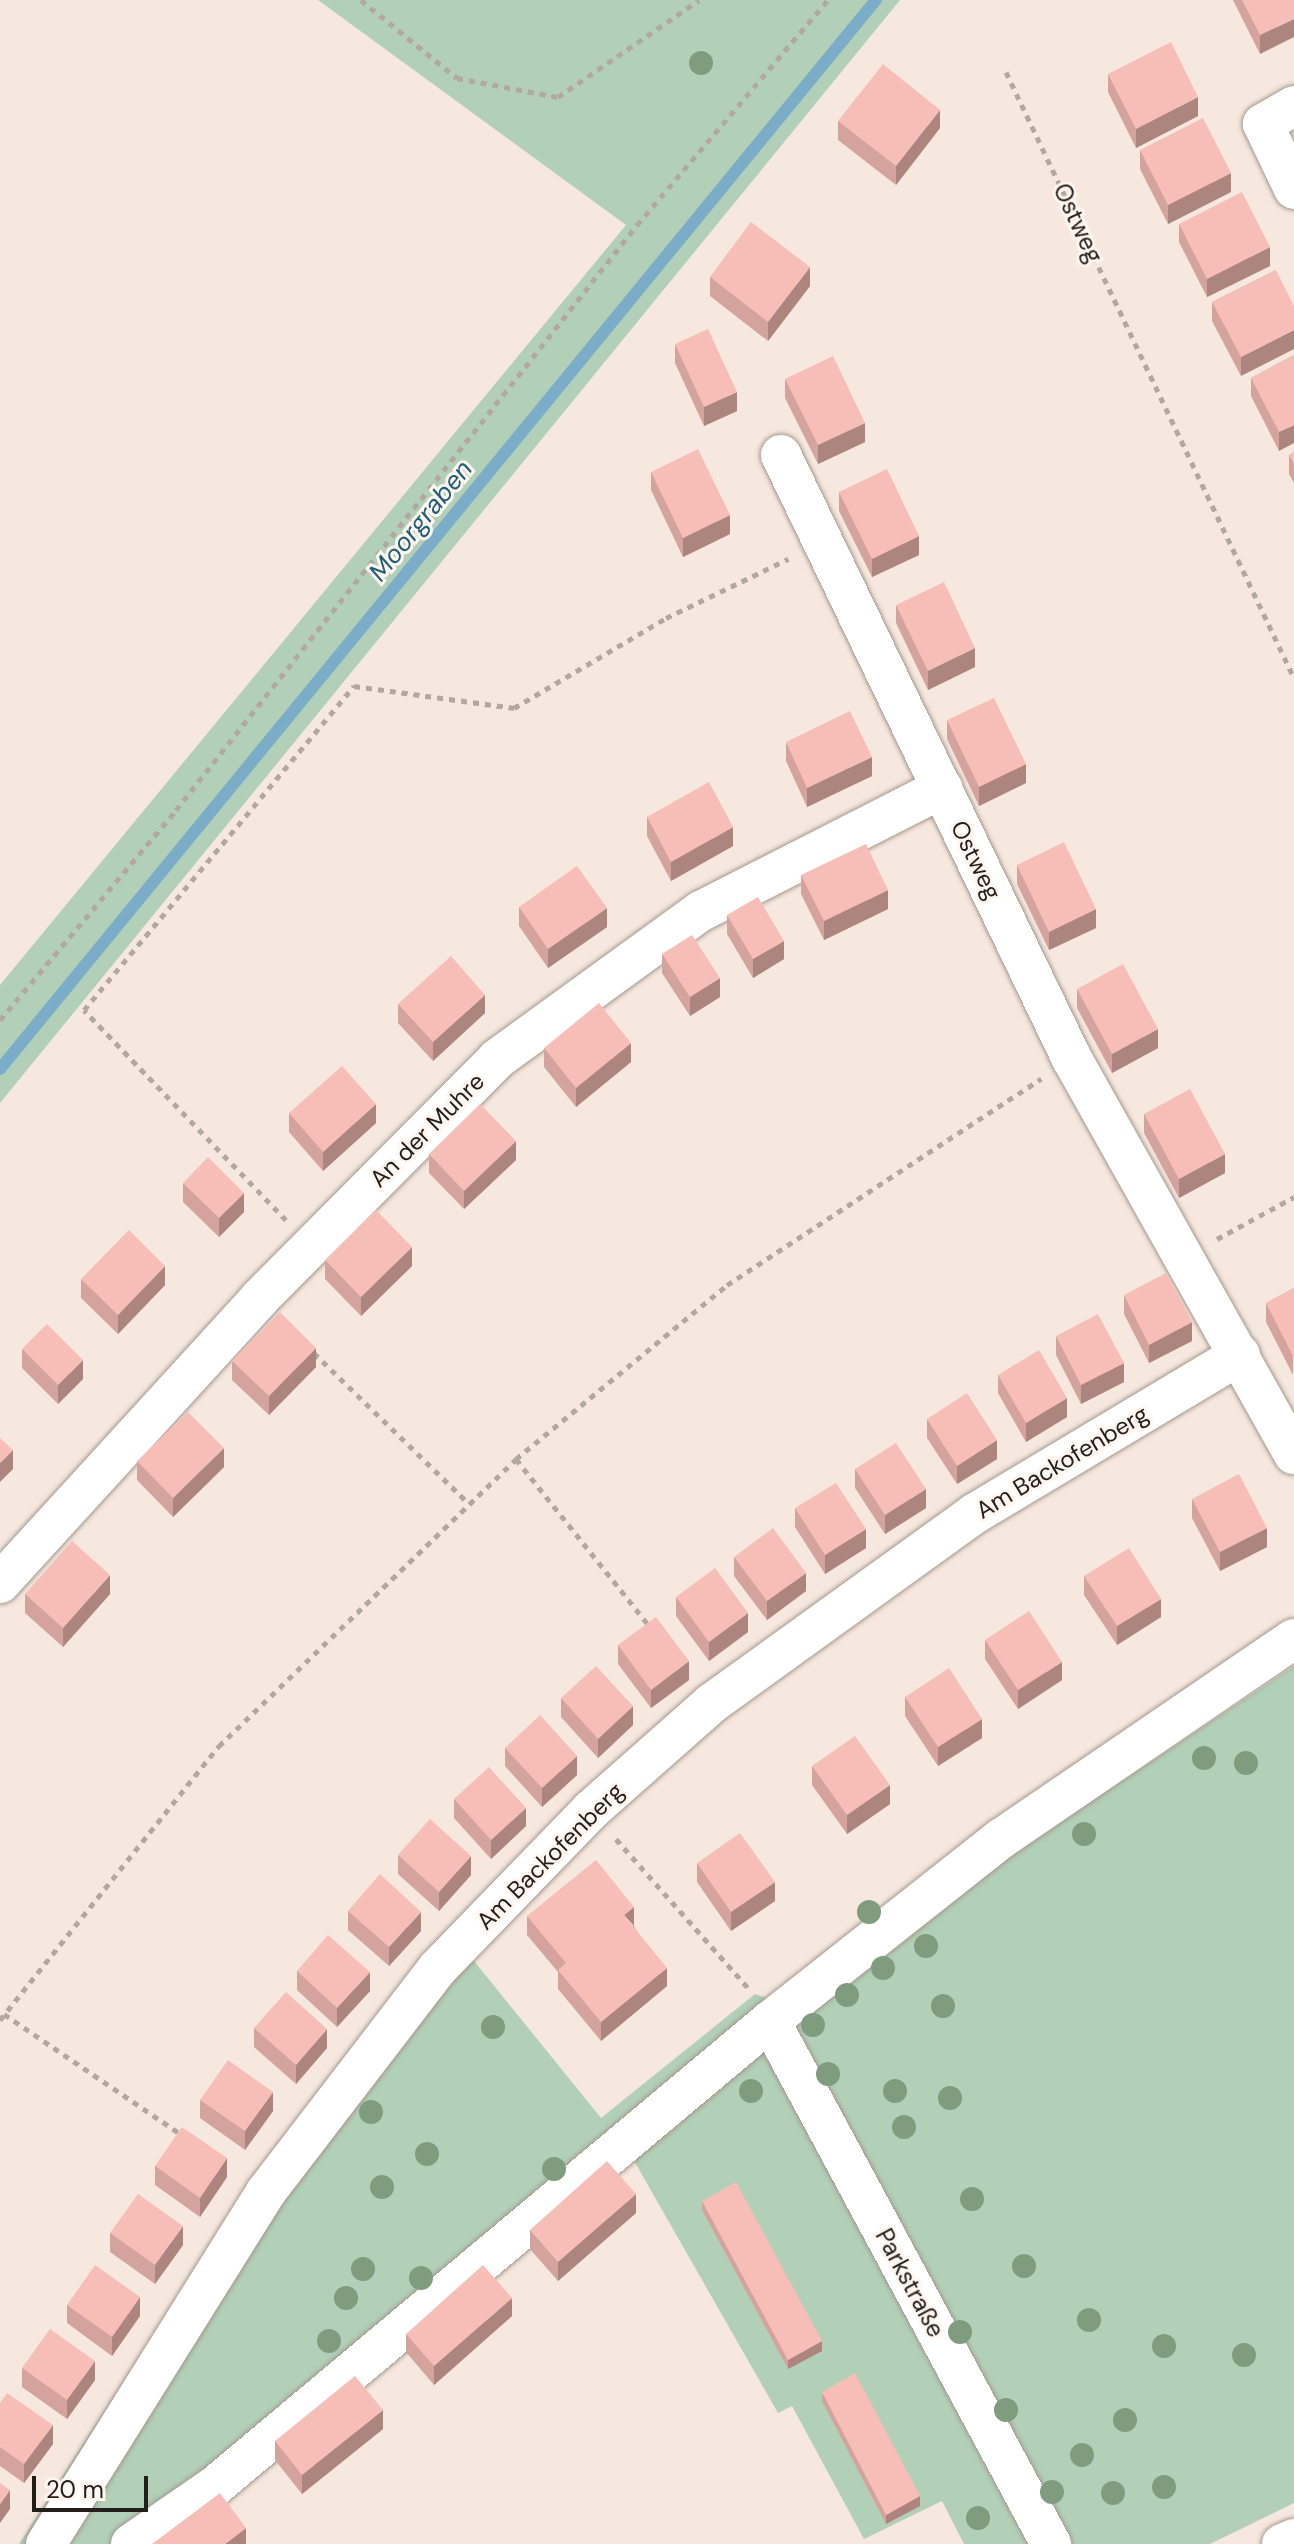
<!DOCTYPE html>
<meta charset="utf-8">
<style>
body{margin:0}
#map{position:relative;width:1294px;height:2544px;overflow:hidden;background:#f6e8de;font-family:"DM Sans",sans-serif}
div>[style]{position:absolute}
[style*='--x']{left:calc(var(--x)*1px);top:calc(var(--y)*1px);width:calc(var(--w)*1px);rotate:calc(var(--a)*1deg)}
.green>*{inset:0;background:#b1d0b7}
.stream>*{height:12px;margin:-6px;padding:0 6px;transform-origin:6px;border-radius:6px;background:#7badc8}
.path>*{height:5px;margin-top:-2.5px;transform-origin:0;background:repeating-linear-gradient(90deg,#b3a8a0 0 6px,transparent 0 12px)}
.roads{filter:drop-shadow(0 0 2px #a4978d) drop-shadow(0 0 2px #a4978d)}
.minor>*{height:40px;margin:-20px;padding:0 20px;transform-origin:20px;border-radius:20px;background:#fff}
.trees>*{width:24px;height:24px;margin:-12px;border-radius:50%;background:#7f9c7f}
.wall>*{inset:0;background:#d4a39d}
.shaded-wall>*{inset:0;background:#ac857f}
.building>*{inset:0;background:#f6beb6}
span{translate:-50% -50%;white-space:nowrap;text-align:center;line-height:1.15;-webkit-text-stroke:6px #fff6f0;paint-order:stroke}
.street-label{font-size:24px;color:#231e1a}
.water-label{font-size:26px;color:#205d79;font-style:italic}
.scale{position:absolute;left:32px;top:2476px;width:116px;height:36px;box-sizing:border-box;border:4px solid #231e1a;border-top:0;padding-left:10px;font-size:24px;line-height:28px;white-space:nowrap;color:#231e1a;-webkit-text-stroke:6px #fff6f0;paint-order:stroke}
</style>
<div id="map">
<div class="green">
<i style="clip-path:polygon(318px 0,900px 0,0 1103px,0 985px,626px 225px)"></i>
<i style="clip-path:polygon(1294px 1666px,1294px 2503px,1210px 2544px,964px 2544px,942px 2501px,864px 2539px,792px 2406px,778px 2413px,629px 2152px,157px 2544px,19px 2544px,247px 2188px,449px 1930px,601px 2118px,755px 1994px,810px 2013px,1016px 1852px)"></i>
</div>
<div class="stream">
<i style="--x:0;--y:1069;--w:1382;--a:-50.67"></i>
</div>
<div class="path">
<i style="--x:361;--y:0;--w:124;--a:39.1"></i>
<i style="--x:457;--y:78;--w:103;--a:10.7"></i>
<i style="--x:558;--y:97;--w:171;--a:-34.5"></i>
<i style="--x:1006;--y:72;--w:671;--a:64.58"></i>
<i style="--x:0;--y:1020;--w:274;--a:-50"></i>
<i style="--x:176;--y:810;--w:745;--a:-51.76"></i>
<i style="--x:637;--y:225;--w:295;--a:-49.7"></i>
<i style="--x:286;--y:1220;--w:291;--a:-133.9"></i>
<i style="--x:84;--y:1010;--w:422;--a:-50.2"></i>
<i style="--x:354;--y:686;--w:162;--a:7.8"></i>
<i style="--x:514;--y:708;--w:177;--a:-30.6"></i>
<i style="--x:666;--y:618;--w:136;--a:-25.8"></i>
<i style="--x:1217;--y:1239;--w:88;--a:-28.6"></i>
<i style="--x:314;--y:1353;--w:215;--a:44.2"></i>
<i style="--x:516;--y:1459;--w:216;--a:51.4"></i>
<i style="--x:616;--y:1839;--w:202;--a:48.4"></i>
<i style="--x:4;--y:2014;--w:215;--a:34.2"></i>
<i style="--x:0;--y:2020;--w:351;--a:-51.4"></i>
<i style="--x:219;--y:1746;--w:413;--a:-44"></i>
<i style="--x:516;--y:1459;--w:273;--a:-39.5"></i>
<i style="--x:727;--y:1285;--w:376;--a:-33.3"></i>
</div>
<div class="roads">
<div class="minor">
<i style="--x:1294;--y:106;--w:36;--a:150"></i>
<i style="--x:1263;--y:124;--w:72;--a:64.5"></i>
<i style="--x:781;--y:455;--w:670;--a:64.28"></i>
<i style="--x:1072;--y:1059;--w:453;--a:60.7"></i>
<i style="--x:0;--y:1583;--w:384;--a:-47.6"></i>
<i style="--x:259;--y:1299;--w:338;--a:-45.2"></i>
<i style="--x:497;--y:1059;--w:252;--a:-36"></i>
<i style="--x:701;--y:911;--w:271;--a:-27"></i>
<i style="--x:770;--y:2021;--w:594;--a:61.75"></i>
<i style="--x:46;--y:2544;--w:415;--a:-58"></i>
<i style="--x:266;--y:2192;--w:282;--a:-52.5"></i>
<i style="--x:438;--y:1968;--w:220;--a:-45.9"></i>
<i style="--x:591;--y:1810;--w:162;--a:-41.5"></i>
<i style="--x:712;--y:1703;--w:323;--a:-35.8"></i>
<i style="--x:974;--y:1514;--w:310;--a:-30.9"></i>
<i style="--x:131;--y:2544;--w:102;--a:-34.6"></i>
<i style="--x:215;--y:2486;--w:724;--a:-39.96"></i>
<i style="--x:770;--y:2021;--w:295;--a:-38.3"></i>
<i style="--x:1002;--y:1838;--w:353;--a:-34.3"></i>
<i style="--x:1282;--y:2544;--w:13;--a:-23"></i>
</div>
</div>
<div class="trees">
<i style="left:701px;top:63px"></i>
<i style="left:1204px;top:1758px"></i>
<i style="left:1246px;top:1763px"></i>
<i style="left:1084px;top:1834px"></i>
<i style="left:869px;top:1912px"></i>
<i style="left:926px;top:1946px"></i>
<i style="left:883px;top:1968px"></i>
<i style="left:847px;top:1995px"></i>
<i style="left:943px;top:2006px"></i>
<i style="left:813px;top:2025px"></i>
<i style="left:493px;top:2027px"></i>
<i style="left:828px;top:2074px"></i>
<i style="left:751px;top:2091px"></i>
<i style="left:895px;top:2091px"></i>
<i style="left:950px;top:2098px"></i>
<i style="left:371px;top:2112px"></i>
<i style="left:904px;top:2127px"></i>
<i style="left:427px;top:2154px"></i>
<i style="left:554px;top:2169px"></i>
<i style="left:382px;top:2187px"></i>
<i style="left:972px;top:2199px"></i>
<i style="left:1024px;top:2266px"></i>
<i style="left:363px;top:2269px"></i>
<i style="left:421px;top:2278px"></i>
<i style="left:346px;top:2298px"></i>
<i style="left:1089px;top:2320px"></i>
<i style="left:960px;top:2332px"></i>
<i style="left:329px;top:2341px"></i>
<i style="left:1164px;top:2346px"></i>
<i style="left:1244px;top:2355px"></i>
<i style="left:1006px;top:2410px"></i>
<i style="left:1125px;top:2420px"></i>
<i style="left:1082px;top:2455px"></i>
<i style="left:1164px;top:2487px"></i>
<i style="left:1052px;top:2492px"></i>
<i style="left:1113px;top:2493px"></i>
<i style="left:978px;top:2518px"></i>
</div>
<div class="wall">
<i style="clip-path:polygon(1233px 0,1294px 0,1260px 54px)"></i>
<i style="clip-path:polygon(1108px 74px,1198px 116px,1136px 148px,1108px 92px)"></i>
<i style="clip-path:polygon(838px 121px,940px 128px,896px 185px,838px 140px)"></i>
<i style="clip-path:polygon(1140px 150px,1231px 192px,1168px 224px,1140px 169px)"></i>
<i style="clip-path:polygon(1179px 224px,1270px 266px,1207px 297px,1179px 242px)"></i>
<i style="clip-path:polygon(1276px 270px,1241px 376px,1212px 321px,1212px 302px)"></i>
<i style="clip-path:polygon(710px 277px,810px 286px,768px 341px,710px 296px)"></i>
<i style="clip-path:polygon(675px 344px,737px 411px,704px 426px,675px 363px)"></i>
<i style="clip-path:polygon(1294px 355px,1279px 451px,1251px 396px,1251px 378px)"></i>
<i style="clip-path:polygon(785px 379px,865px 442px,818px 464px,785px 398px)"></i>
<i style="clip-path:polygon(1294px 452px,1294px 483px,1289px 474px,1289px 455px)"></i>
<i style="clip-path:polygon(651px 472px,730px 534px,683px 557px,651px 490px)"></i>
<i style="clip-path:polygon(839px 492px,919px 555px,872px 577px,839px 511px)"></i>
<i style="clip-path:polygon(896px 605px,975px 667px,928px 690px,896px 623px)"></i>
<i style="clip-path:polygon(947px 720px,1026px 783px,979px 806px,947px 739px)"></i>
<i style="clip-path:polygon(786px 742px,872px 776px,807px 807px,786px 761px)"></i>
<i style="clip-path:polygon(647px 817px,733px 846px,671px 881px,647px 836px)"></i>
<i style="clip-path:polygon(1017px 865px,1096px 928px,1049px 950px,1017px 884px)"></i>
<i style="clip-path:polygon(801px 875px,888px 909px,824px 940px,801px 894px)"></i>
<i style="clip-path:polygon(519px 907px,607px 927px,548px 968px,519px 926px)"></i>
<i style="clip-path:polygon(727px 915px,784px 959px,753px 978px,727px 934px)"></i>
<i style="clip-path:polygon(662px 954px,720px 997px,690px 1016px,662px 973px)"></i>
<i style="clip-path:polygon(1077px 989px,1158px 1048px,1112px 1073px,1077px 1008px)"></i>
<i style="clip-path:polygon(398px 1004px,485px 1013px,433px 1061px,398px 1023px)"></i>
<i style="clip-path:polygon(544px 1048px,631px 1062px,576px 1107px,544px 1067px)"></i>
<i style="clip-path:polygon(289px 1113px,376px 1123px,323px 1171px,289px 1132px)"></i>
<i style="clip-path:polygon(1144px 1114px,1225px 1173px,1179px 1198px,1144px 1133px)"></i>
<i style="clip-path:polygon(429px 1154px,516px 1160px,464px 1209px,429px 1173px)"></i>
<i style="clip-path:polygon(183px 1183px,244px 1212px,219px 1237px,183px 1202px)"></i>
<i style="clip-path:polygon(325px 1260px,412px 1266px,361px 1316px,325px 1279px)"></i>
<i style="clip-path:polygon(81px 1279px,165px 1285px,118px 1334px,81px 1298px)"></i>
<i style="clip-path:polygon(1294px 1288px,1293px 1375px,1266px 1322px,1266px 1303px)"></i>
<i style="clip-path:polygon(1124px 1295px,1192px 1341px,1149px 1363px,1124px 1314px)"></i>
<i style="clip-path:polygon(1056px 1336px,1124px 1382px,1081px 1404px,1056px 1355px)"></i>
<i style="clip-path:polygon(22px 1349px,83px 1379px,58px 1404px,22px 1368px)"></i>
<i style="clip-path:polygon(232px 1361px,316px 1367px,269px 1415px,232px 1380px)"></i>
<i style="clip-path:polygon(998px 1375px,1067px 1417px,1026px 1442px,998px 1393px)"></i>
<i style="clip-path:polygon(927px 1419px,997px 1459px,957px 1484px,927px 1438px)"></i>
<i style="clip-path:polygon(137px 1461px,224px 1467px,173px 1517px,137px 1480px)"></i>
<i style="clip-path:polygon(855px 1469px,926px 1508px,885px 1534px,855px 1488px)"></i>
<i style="clip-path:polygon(1192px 1499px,1267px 1547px,1220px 1571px,1192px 1518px)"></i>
<i style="clip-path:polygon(795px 1508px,866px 1548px,825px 1574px,795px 1527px)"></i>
<i style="clip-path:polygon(734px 1557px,806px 1591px,767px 1620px,734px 1576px)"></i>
<i style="clip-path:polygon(1084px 1576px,1161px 1617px,1117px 1645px,1084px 1595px)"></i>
<i style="clip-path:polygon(25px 1594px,110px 1594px,63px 1647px,25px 1613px)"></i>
<i style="clip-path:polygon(676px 1597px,748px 1632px,709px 1661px,676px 1616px)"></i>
<i style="clip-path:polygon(985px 1640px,1062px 1680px,1018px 1709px,985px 1659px)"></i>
<i style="clip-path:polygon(618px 1645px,689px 1680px,651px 1708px,618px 1664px)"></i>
<i style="clip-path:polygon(905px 1697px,982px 1738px,938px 1766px,905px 1716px)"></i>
<i style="clip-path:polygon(561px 1698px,633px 1725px,598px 1758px,561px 1717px)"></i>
<i style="clip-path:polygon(505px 1748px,577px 1775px,542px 1807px,505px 1766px)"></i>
<i style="clip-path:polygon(812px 1766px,890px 1804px,847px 1834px,812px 1785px)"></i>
<i style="clip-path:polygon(454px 1799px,526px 1826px,491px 1859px,454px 1818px)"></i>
<i style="clip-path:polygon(398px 1855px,471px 1875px,439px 1911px,398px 1874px)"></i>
<i style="clip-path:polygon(697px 1863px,775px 1901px,731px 1931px,697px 1882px)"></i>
<i style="clip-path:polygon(348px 1911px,421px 1931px,389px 1966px,348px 1930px)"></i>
<i style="clip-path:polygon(527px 1916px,634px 1926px,667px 1986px,601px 2041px,558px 1989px,558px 1972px,527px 1935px)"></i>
<i style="clip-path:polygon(297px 1971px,370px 1991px,337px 2027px,297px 1990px)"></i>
<i style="clip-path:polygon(254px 2028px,327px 2048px,296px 2084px,254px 2047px)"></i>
<i style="clip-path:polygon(200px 2100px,273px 2111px,245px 2150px,200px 2118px)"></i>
<i style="clip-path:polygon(155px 2166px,227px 2177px,200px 2217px,155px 2185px)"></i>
<i style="clip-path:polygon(702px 2201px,822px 2351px,788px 2369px,702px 2210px)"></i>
<i style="clip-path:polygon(636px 2213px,558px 2281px,530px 2249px,530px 2230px)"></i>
<i style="clip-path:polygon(110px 2233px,183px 2245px,155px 2284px,110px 2252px)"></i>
<i style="clip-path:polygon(67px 2305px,140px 2316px,112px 2356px,67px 2323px)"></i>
<i style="clip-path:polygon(512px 2316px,434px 2385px,406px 2352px,406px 2334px)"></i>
<i style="clip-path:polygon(22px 2368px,95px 2380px,67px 2419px,22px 2387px)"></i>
<i style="clip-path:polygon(822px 2392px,920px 2506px,886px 2524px,822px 2401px)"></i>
<i style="clip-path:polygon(0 2403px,53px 2444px,24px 2483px,0 2466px)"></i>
<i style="clip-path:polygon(383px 2429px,302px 2494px,275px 2460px,275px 2441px)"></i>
</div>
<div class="shaded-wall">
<i style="clip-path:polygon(1294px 19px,1294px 37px,1260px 54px,1260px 35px)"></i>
<i style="clip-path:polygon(1198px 97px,1198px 116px,1136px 148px,1136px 129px)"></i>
<i style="clip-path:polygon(940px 110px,940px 128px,896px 185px,896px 166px)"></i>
<i style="clip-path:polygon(1231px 173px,1231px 192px,1168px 224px,1168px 205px)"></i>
<i style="clip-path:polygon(1270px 247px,1270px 266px,1207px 297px,1207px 279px)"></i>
<i style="clip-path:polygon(810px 267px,810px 286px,768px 341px,768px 322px)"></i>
<i style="clip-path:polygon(1294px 330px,1294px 349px,1241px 376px,1241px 357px)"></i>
<i style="clip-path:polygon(737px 392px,737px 411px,704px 426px,704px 407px)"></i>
<i style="clip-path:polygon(865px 423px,865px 442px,818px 464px,818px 445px)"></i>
<i style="clip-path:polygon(1294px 425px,1294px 443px,1279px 451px,1279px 432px)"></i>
<i style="clip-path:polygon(730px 515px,730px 534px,683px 557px,683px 538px)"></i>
<i style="clip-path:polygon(919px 536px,919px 555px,872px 577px,872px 559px)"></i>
<i style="clip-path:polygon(975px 648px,975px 667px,928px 690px,928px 671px)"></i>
<i style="clip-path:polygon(872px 757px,872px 776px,807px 807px,807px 788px)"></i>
<i style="clip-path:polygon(1026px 764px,1026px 783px,979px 806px,979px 787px)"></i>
<i style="clip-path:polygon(733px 827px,733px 846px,671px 881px,671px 862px)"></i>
<i style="clip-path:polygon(888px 890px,888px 909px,824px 940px,824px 921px)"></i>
<i style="clip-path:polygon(607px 908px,607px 927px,548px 968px,548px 949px)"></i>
<i style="clip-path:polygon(1096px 909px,1096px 928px,1049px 950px,1049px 932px)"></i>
<i style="clip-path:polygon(784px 941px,784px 959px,753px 978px,753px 959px)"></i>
<i style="clip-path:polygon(720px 978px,720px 997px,690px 1016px,690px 997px)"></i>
<i style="clip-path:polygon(485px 995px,485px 1013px,433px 1061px,433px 1042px)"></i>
<i style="clip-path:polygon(1158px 1029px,1158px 1048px,1112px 1073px,1112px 1054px)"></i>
<i style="clip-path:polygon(631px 1043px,631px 1062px,576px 1107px,576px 1088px)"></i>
<i style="clip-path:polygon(376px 1104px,376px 1123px,323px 1171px,323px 1152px)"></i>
<i style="clip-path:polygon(516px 1141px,516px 1160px,464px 1209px,464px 1191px)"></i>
<i style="clip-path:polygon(1225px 1154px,1225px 1173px,1179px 1198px,1179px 1179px)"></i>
<i style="clip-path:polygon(244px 1193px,244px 1212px,219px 1237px,219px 1218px)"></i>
<i style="clip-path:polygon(412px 1247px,412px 1266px,361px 1316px,361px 1297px)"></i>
<i style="clip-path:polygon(165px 1266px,165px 1285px,118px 1334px,118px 1315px)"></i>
<i style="clip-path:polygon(1192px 1322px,1192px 1341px,1149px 1363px,1149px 1345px)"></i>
<i style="clip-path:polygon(316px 1348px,316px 1367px,269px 1415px,269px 1396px)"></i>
<i style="clip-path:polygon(83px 1360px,83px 1379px,58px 1404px,58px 1385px)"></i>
<i style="clip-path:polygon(1124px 1363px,1124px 1382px,1081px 1404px,1081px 1385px)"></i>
<i style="clip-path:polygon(1067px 1398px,1067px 1417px,1026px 1442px,1026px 1423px)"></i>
<i style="clip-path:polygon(997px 1440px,997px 1459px,957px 1484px,957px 1466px)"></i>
<i style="clip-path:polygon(224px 1448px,224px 1467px,173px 1517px,173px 1498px)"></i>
<i style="clip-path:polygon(13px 1450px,13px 1469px,0 1482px,0 1463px)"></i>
<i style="clip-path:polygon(926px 1489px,926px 1508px,885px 1534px,885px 1515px)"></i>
<i style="clip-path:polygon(1267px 1528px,1267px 1547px,1220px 1571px,1220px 1552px)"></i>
<i style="clip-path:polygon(866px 1529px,866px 1548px,825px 1574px,825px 1555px)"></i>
<i style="clip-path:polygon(806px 1573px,806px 1591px,767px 1620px,767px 1601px)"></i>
<i style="clip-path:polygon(110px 1575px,110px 1594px,63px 1647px,63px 1628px)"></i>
<i style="clip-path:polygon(1161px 1599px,1161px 1617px,1117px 1645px,1117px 1626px)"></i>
<i style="clip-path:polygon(748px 1613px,748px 1632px,709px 1661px,709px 1642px)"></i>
<i style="clip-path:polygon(689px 1661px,689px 1680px,651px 1708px,651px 1690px)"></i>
<i style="clip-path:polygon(1062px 1662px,1062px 1680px,1018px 1709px,1018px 1690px)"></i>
<i style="clip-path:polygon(633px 1706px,633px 1725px,598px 1758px,598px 1739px)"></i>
<i style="clip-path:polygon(982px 1719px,982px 1738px,938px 1766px,938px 1747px)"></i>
<i style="clip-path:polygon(577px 1756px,577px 1775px,542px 1807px,542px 1788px)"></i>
<i style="clip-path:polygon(890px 1785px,890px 1804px,847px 1834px,847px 1815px)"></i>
<i style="clip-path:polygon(526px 1808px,526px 1826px,491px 1859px,491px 1840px)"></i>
<i style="clip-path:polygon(471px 1856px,471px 1875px,439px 1911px,439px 1892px)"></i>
<i style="clip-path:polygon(775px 1882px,775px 1901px,731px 1931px,731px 1912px)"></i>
<i style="clip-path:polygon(634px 1907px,634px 1926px,624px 1915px)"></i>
<i style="clip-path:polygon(421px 1912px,421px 1931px,389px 1966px,389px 1947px)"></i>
<i style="clip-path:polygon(667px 1968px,667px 1986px,601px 2041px,601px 2022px)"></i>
<i style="clip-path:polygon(370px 1972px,370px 1991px,337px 2027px,337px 2008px)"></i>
<i style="clip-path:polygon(327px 2029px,327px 2048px,296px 2084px,296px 2065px)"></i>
<i style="clip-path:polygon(273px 2092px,273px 2111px,245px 2150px,245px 2131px)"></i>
<i style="clip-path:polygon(227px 2158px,227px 2177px,200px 2217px,200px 2198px)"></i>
<i style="clip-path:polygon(636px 2194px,636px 2213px,558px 2281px,558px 2262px)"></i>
<i style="clip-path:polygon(183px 2226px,183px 2245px,155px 2284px,155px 2265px)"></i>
<i style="clip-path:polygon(140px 2297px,140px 2316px,112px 2356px,112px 2337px)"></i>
<i style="clip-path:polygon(512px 2298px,512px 2316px,434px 2385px,434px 2366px)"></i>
<i style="clip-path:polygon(822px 2341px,822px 2351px,788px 2369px,788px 2360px)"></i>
<i style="clip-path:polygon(95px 2361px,95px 2380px,67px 2419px,67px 2400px)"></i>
<i style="clip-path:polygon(383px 2410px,383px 2429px,302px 2494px,302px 2475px)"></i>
<i style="clip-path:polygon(53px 2425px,53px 2444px,24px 2483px,24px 2464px)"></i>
<i style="clip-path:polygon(10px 2490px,10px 2509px,0 2523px,0 2504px)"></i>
<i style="clip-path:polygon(920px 2496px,920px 2506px,886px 2524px,886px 2515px)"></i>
<i style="clip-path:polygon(246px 2528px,246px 2544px,225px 2544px)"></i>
</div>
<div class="building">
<i style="clip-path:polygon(1242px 0,1294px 0,1294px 19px,1260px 35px)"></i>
<i style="clip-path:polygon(1171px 42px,1198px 97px,1136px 129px,1108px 74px)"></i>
<i style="clip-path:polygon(883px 64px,940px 110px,896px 166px,838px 121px)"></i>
<i style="clip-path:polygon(1203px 118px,1231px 173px,1168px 205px,1140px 150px)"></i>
<i style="clip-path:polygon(1242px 192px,1270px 247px,1207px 279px,1179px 224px)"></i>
<i style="clip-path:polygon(751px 222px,810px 267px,768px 322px,710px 277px)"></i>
<i style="clip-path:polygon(1276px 270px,1294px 306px,1294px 330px,1241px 357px,1212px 302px)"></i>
<i style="clip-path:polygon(708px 329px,737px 392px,704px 407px,675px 344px)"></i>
<i style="clip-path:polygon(1294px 355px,1294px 425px,1279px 432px,1251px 378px)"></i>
<i style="clip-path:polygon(833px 356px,865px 423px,818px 445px,785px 379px)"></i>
<i style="clip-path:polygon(698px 449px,730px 515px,683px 538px,651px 472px)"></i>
<i style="clip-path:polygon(1294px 452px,1294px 464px,1289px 455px)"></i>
<i style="clip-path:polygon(887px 469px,919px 536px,872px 559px,839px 492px)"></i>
<i style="clip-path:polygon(944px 582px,975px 648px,928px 671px,896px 605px)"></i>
<i style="clip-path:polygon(994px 698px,1026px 764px,979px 787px,947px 720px)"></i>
<i style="clip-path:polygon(850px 711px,872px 757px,807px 788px,786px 742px)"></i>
<i style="clip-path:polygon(709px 782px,733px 827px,671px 862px,647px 817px)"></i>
<i style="clip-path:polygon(1064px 842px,1096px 909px,1049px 932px,1017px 865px)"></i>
<i style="clip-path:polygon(866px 844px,888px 890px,824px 921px,801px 875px)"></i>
<i style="clip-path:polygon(577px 866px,607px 908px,548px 949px,519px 907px)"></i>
<i style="clip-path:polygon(758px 897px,784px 941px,753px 959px,727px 915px)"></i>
<i style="clip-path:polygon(692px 935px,720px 978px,690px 997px,662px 954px)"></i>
<i style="clip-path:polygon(451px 956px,485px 995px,433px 1042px,398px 1004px)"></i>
<i style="clip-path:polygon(1123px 964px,1158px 1029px,1112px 1054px,1077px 989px)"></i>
<i style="clip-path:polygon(599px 1003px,631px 1043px,576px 1088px,544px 1048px)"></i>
<i style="clip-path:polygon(342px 1066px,376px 1104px,323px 1152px,289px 1113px)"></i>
<i style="clip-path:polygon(1190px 1089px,1225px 1154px,1179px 1179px,1144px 1114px)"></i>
<i style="clip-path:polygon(480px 1104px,516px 1141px,464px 1191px,429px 1154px)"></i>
<i style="clip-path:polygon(208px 1157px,244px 1193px,219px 1218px,183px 1183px)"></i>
<i style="clip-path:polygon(376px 1210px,412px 1247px,361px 1297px,325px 1260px)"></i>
<i style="clip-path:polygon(129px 1230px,165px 1266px,118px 1315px,81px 1279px)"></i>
<i style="clip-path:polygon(1166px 1273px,1192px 1322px,1149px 1345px,1124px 1295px)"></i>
<i style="clip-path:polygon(1294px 1288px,1294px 1356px,1293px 1356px,1266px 1303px)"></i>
<i style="clip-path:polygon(280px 1312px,316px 1348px,269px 1396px,232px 1361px)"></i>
<i style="clip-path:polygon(1098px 1314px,1124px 1363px,1081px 1385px,1056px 1336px)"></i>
<i style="clip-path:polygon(47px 1324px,83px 1360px,58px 1385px,22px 1349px)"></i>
<i style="clip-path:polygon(1039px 1350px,1067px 1398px,1026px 1423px,998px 1375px)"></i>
<i style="clip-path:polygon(967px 1393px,997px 1440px,957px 1466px,927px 1419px)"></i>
<i style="clip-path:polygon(188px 1412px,224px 1448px,173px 1498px,137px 1461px)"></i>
<i style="clip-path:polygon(0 1438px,13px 1450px,0 1463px)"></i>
<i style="clip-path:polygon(896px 1443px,926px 1489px,885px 1515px,855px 1469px)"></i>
<i style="clip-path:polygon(1239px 1474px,1267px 1528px,1220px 1552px,1192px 1499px)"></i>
<i style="clip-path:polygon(836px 1483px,866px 1529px,825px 1555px,795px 1508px)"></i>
<i style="clip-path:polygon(773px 1528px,806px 1573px,767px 1601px,734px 1557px)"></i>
<i style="clip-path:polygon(72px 1541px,110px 1575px,63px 1628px,25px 1594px)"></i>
<i style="clip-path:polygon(1129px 1548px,1161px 1599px,1117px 1626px,1084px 1576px)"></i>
<i style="clip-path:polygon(715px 1568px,748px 1613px,709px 1642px,676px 1597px)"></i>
<i style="clip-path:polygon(1029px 1611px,1062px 1662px,1018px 1690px,985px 1640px)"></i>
<i style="clip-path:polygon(656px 1617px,689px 1661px,651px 1690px,618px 1645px)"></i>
<i style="clip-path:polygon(596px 1666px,633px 1706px,598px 1739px,561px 1698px)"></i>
<i style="clip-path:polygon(949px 1668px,982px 1719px,938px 1747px,905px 1697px)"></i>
<i style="clip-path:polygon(540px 1715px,577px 1756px,542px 1788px,505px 1748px)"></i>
<i style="clip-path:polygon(855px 1736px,890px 1785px,847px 1815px,812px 1766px)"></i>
<i style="clip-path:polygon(489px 1767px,526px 1808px,491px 1840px,454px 1799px)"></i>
<i style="clip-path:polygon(430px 1819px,471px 1856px,439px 1892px,398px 1855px)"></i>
<i style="clip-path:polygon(740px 1833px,775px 1882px,731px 1912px,697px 1863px)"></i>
<i style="clip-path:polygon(596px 1860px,634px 1907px,624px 1915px,667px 1968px,601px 2022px,558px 1970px,566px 1963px,527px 1916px)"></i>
<i style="clip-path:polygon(380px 1874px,421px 1912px,389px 1947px,348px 1911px)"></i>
<i style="clip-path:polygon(328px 1935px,370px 1972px,337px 2008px,297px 1971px)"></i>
<i style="clip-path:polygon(286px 1992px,327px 2029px,296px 2065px,254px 2028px)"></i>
<i style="clip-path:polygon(228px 2060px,273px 2092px,245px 2131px,200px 2100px)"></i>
<i style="clip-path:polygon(182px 2127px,227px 2158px,200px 2198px,155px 2166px)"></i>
<i style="clip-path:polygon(607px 2161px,636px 2194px,558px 2262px,530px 2230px)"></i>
<i style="clip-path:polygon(736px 2182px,822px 2341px,788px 2360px,702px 2201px)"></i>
<i style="clip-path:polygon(138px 2194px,183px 2226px,155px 2265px,110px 2233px)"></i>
<i style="clip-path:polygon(95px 2265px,140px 2297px,112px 2337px,67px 2305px)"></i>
<i style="clip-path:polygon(483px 2265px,512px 2298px,434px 2366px,406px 2334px)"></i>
<i style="clip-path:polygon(50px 2329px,95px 2361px,67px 2400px,22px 2368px)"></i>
<i style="clip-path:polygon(855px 2373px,920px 2496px,886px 2515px,822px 2392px)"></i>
<i style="clip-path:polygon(355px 2376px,383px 2410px,302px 2475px,275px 2441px)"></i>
<i style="clip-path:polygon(7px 2393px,53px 2425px,24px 2464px,0 2447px,0 2403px)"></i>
<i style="clip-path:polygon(0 2483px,10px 2490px,0 2504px)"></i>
<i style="clip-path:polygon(220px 2493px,246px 2528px,225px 2544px,152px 2544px)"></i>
</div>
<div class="street-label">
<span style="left:1078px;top:223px;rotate:65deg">Ostweg</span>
<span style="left:976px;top:860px;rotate:64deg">Ostweg</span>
<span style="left:427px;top:1130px;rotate:-45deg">An der Muhre</span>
<span style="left:1062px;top:1462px;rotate:-31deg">Am Backofenberg</span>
<span style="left:550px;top:1856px;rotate:-45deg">Am Backofenberg</span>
<span style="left:910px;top:2283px;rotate:62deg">Parkstraße</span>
</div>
<div class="water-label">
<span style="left:421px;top:521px;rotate:-51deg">Moorgraben</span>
</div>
<div class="scale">20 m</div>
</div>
